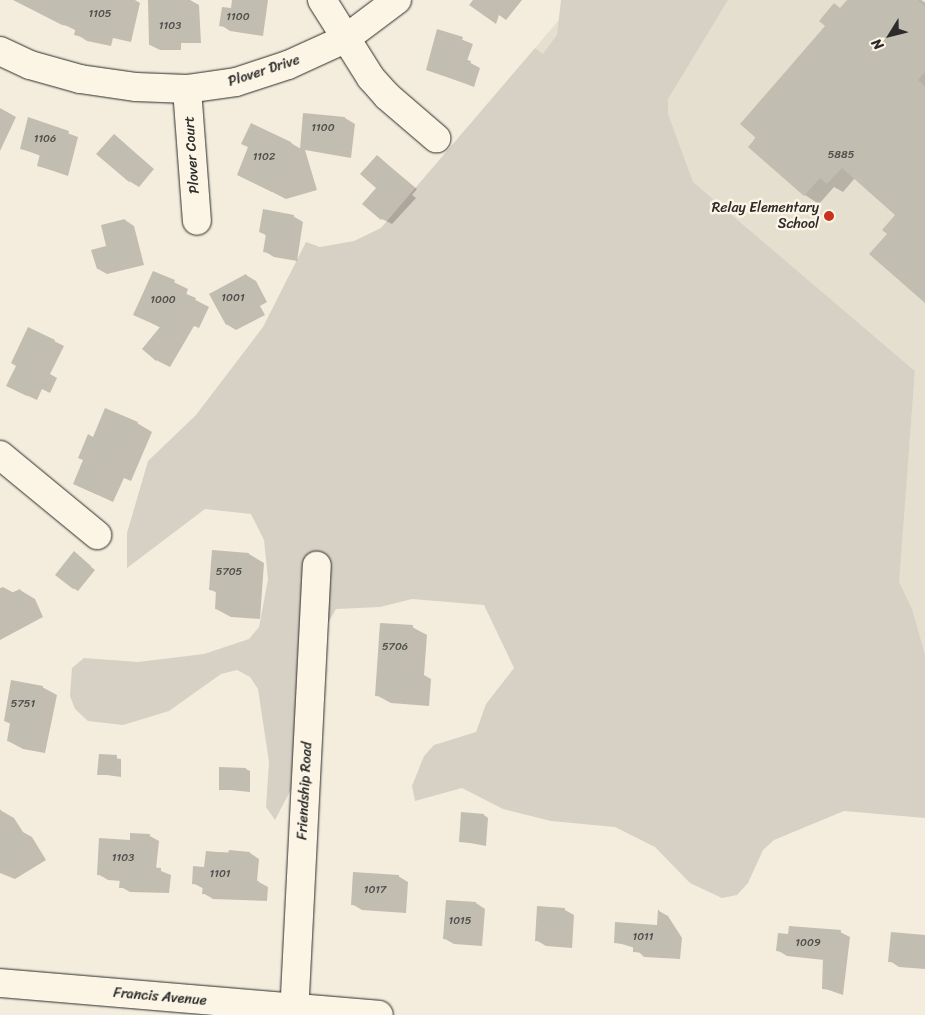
<!DOCTYPE html>
<style>
body{margin:0}
#map{position:relative;width:925px;height:1015px;overflow:hidden;background:#f4edde;font-family:Sriracha,sans-serif}
div>[style]{position:absolute}
[style*='--x']{left:calc(var(--x)*1px);top:calc(var(--y)*1px);width:calc(var(--w)*1px);rotate:calc(var(--a)*1deg)}
.built>*{inset:0;background:#e5dfd0}
.green>*{inset:0;background:#d6d1c4}
.shadow>*{inset:0;background:#0003}
.building>*{inset:0;background:#c2bdb1}
.roads{filter:drop-shadow(0 0 1px #2b2b2b) drop-shadow(0 0 1px #2b2b2b)}
.minor>*{height:28px;margin:-14px;padding:0 14px;transform-origin:14px;border-radius:14px;background:#fcf5e5}
.dots>*{width:14px;height:14px;translate:-50% -50%;box-sizing:border-box;border:2px solid #fcf5e5;border-radius:50%}
span{translate:-50% -50%;white-space:nowrap;text-align:center;line-height:1.15;-webkit-text-stroke:5px #fcf5e5;paint-order:stroke}
.number-label{font-size:11px;color:#51504c}
.number-label span{-webkit-text-stroke-width:0}
.street-label{font-size:14px;color:#2b2b2b}
.poi-label{font-size:14px;color:#2b2b2b}
.right{translate:-100% -50%;text-align:right}
.north{position:absolute;left:865px;top:10px;width:50px;height:50px;-webkit-text-stroke:4px #fcf5e5;paint-order:stroke;rotate:234deg;font-size:14px;font-weight:700;line-height:20px;text-align:center;color:#2b2b2b}
.north::after{content:'';display:block;margin:auto;width:18px;height:22px;background:#2b2b2b;clip-path:polygon(50% 0,100% 100%,50% 72%,0 100%)}
</style>
<div id="map">
<div class="built">
<i style="clip-path:polygon(576px 0,925px 0,925px 662px,892px 659px,915px 371px,535px 48px)"></i>
</div>
<div class="green">
<i style="clip-path:polygon(561px 0,728px 0,668px 99px,668px 114px,693px 182px,915px 371px,899px 582px,912px 609px,925px 655px,925px 818px,844px 811px,774px 840px,763px 850px,748px 883px,737px 895px,722px 898px,690px 883px,655px 847px,615px 827px,551px 821px,503px 809px,462px 788px,415px 801px,412px 786px,424px 756px,434px 745px,476px 732px,486px 704px,514px 668px,484px 605px,412px 599px,380px 607px,336px 609px,328px 623px,297px 778px,275px 820px,266px 807px,269px 762px,258px 689px,250px 677px,237px 670px,221px 674px,169px 711px,123px 725px,88px 721px,75px 709px,70px 696px,72px 668px,84px 658px,138px 662px,204px 654px,249px 639px,259px 627px,268px 579px,264px 540px,251px 514px,205px 509px,127px 568px,127px 533px,148px 461px,196px 415px,263px 327px,306px 242px,320px 247px,354px 241px,381px 228px,535px 48px,543px 54px,557px 35px)"></i>
</div>
<div class="shadow">
<i style="clip-path:polygon(15px 0,135px 0,140px 3px,131px 42px,113px 38px,111px 46px,87px 41px,76px 34px,77px 31px)"></i>
<i style="clip-path:polygon(190px 0,199px 5px,201px 43px,181px 43px,181px 50px,160px 50px,150px 45px,149px 1px)"></i>
<i style="clip-path:polygon(234px 0,268px 0,263px 36px,230px 31px,221px 25px,232px 10px)"></i>
<i style="clip-path:polygon(473px 0,522px 0,506px 20px,499px 15px,496px 24px,469px 5px)"></i>
<i style="clip-path:polygon(849px 0,921px 0,925px 3px,925px 301px,888px 234px,897px 215px,855px 178px,843px 192px,834px 187px,819px 204px,805px 195px,749px 147px)"></i>
<i style="clip-path:polygon(438px 30px,473px 44px,467px 61px,480px 68px,474px 87px,427px 69px)"></i>
<i style="clip-path:polygon(0 108px,16px 117px,0 151px)"></i>
<i style="clip-path:polygon(304px 114px,345px 118px,355px 124px,351px 158px,305px 150px,317px 190px,286px 199px,239px 175px,291px 143px,301px 149px)"></i>
<i style="clip-path:polygon(29px 119px,78px 137px,68px 176px,39px 166px,41px 156px,22px 149px)"></i>
<i style="clip-path:polygon(115px 135px,154px 169px,139px 187px,129px 181px)"></i>
<i style="clip-path:polygon(377px 156px,417px 189px,412px 195px,416px 198px,392px 224px,382px 219px)"></i>
<i style="clip-path:polygon(293px 216px,303px 222px,297px 261px,274px 257px,264px 251px,267px 236px,260px 232px)"></i>
<i style="clip-path:polygon(125px 220px,134px 226px,144px 265px,107px 274px,98px 269px)"></i>
<i style="clip-path:polygon(153px 272px,188px 289px,186px 295px,209px 307px,199px 328px,194px 326px,170px 367px,156px 360px,161px 328px,135px 314px)"></i>
<i style="clip-path:polygon(246px 275px,256px 281px,267px 302px,260px 306px,265px 315px,236px 330px,226px 324px)"></i>
<i style="clip-path:polygon(54px 341px,64px 346px,50px 374px,57px 378px,50px 393px,42px 389px,37px 400px,17px 391px)"></i>
<i style="clip-path:polygon(137px 423px,152px 432px,131px 481px,124px 478px,113px 502px,74px 484px,94px 438px)"></i>
<i style="clip-path:polygon(249px 554px,264px 563px,260px 619px,231px 617px,216px 609px,217px 593px,210px 589px)"></i>
<i style="clip-path:polygon(78px 556px,95px 570px,78px 591px,73px 588px)"></i>
<i style="clip-path:polygon(3px 587px,14px 593px,20px 590px,35px 599px,43px 617px,0 640px,0 588px)"></i>
<i style="clip-path:polygon(412px 627px,427px 635px,424px 675px,431px 679px,429px 706px,391px 703px,376px 695px)"></i>
<i style="clip-path:polygon(42px 687px,57px 695px,45px 753px,23px 749px,8px 741px,11px 724px,5px 721px)"></i>
<i style="clip-path:polygon(100px 756px,121px 759px,121px 777px,99px 774px)"></i>
<i style="clip-path:polygon(246px 769px,250px 771px,250px 792px,220px 789px)"></i>
<i style="clip-path:polygon(0 810px,14px 818px,23px 832px,32px 837px,46px 860px,15px 879px,0 873px)"></i>
<i style="clip-path:polygon(484px 815px,488px 818px,486px 846px,460px 841px)"></i>
<i style="clip-path:polygon(150px 836px,159px 841px,156px 869px,171px 875px,169px 893px,130px 892px,121px 887px,121px 881px,108px 880px,98px 874px)"></i>
<i style="clip-path:polygon(207px 852px,250px 853px,259px 859px,257px 881px,268px 887px,267px 901px,213px 899px,203px 893px,204px 889px,193px 883px,206px 869px)"></i>
<i style="clip-path:polygon(398px 876px,408px 882px,406px 913px,362px 910px,352px 904px)"></i>
<i style="clip-path:polygon(476px 903px,485px 909px,482px 946px,454px 944px,445px 939px)"></i>
<i style="clip-path:polygon(565px 910px,574px 915px,572px 948px,546px 946px,536px 940px)"></i>
<i style="clip-path:polygon(659px 911px,668px 916px,682px 938px,680px 959px,644px 957px,635px 948px,615px 942px,658px 927px)"></i>
<i style="clip-path:polygon(840px 932px,850px 937px,843px 995px,823px 988px,824px 960px,787px 956px,777px 950px)"></i>
<i style="clip-path:polygon(892px 934px,925px 936px,925px 969px,899px 967px,890px 961px)"></i>
</div>
<div class="building">
<i style="clip-path:polygon(13px 0,128px 0,120px 37px,102px 33px,100px 41px,74px 35px,76px 27px,62px 25px)"></i>
<i style="clip-path:polygon(148px 0,190px 0,191px 38px,172px 38px,172px 45px,149px 45px)"></i>
<i style="clip-path:polygon(232px 0,258px 0,254px 31px,219px 26px,222px 7px,231px 8px)"></i>
<i style="clip-path:polygon(847px 0,918px 0,925px 6px,925px 72px,918px 80px,925px 87px,925px 303px,869px 254px,887px 234px,882px 230px,895px 215px,842px 168px,827px 184px,820px 178px,804px 196px,748px 147px,756px 138px,740px 124px,825px 26px,819px 21px,834px 3px,840px 8px)"></i>
<i style="clip-path:polygon(437px 29px,463px 37px,457px 57px,471px 61px,464px 83px,426px 70px)"></i>
<i style="clip-path:polygon(303px 113px,345px 117px,341px 153px,300px 149px)"></i>
<i style="clip-path:polygon(28px 117px,69px 131px,59px 172px,37px 166px,40px 154px,20px 149px)"></i>
<i style="clip-path:polygon(251px 123px,291px 142px,304px 182px,272px 192px,237px 175px,248px 147px,241px 144px)"></i>
<i style="clip-path:polygon(114px 134px,146px 163px,129px 182px,96px 154px)"></i>
<i style="clip-path:polygon(377px 155px,408px 182px,403px 189px,407px 192px,381px 220px,362px 204px,376px 188px,360px 174px)"></i>
<i style="clip-path:polygon(263px 209px,294px 215px,287px 256px,263px 252px,266px 234px,259px 232px)"></i>
<i style="clip-path:polygon(125px 219px,135px 260px,97px 269px,91px 250px,106px 246px,101px 225px)"></i>
<i style="clip-path:polygon(153px 271px,175px 280px,172px 288px,196px 298px,185px 321px,180px 319px,169px 344px,156px 361px,142px 349px,160px 327px,133px 315px)"></i>
<i style="clip-path:polygon(246px 274px,258px 296px,251px 300px,256px 309px,226px 325px,209px 294px)"></i>
<i style="clip-path:polygon(28px 327px,55px 340px,41px 368px,49px 372px,40px 389px,32px 385px,27px 396px,6px 386px,16px 366px,11px 363px)"></i>
<i style="clip-path:polygon(105px 408px,138px 422px,116px 473px,109px 470px,98px 495px,73px 484px,83px 460px,78px 458px,88px 434px,93px 437px)"></i>
<i style="clip-path:polygon(212px 550px,249px 553px,245px 611px,215px 609px,216px 591px,209px 590px)"></i>
<i style="clip-path:polygon(74px 551px,91px 566px,73px 589px,55px 575px)"></i>
<i style="clip-path:polygon(20px 589px,29px 608px,0 622px,0 598px)"></i>
<i style="clip-path:polygon(380px 623px,413px 625px,410px 669px,417px 670px,415px 698px,375px 696px)"></i>
<i style="clip-path:polygon(11px 680px,43px 686px,31px 746px,7px 741px,10px 723px,4px 721px)"></i>
<i style="clip-path:polygon(99px 754px,117px 755px,116px 775px,97px 775px)"></i>
<i style="clip-path:polygon(219px 767px,246px 768px,246px 790px,219px 790px)"></i>
<i style="clip-path:polygon(0 809px,13px 830px,17px 827px,32px 851px,0 871px)"></i>
<i style="clip-path:polygon(461px 812px,484px 814px,482px 844px,459px 842px)"></i>
<i style="clip-path:polygon(130px 833px,150px 834px,147px 867px,161px 868px,160px 888px,119px 888px,120px 877px,97px 875px,99px 838px,130px 840px)"></i>
<i style="clip-path:polygon(229px 850px,250px 852px,248px 880px,259px 881px,257px 896px,202px 894px,203px 885px,192px 884px,193px 866px,204px 867px,206px 851px,228px 853px)"></i>
<i style="clip-path:polygon(353px 872px,399px 875px,396px 908px,351px 905px)"></i>
<i style="clip-path:polygon(446px 900px,476px 902px,473px 941px,443px 939px)"></i>
<i style="clip-path:polygon(537px 906px,565px 908px,562px 943px,535px 941px)"></i>
<i style="clip-path:polygon(658px 909px,673px 932px,671px 955px,633px 952px,633px 945px,614px 943px,615px 922px,657px 925px)"></i>
<i style="clip-path:polygon(789px 926px,841px 930px,834px 990px,822px 989px,823px 956px,776px 951px,778px 933px,788px 934px)"></i>
<i style="clip-path:polygon(891px 932px,925px 935px,924px 964px,888px 962px)"></i>
</div>
<div class="roads">
<div class="minor">
<i style="--x:322;--y:0;--w:92;--a:57.9"></i>
<i style="--x:371;--y:78;--w:24;--a:48"></i>
<i style="--x:387;--y:96;--w:65;--a:40.6"></i>
<i style="--x:0;--y:51;--w:33;--a:25"></i>
<i style="--x:30;--y:65;--w:52;--a:15.6"></i>
<i style="--x:80;--y:79;--w:57;--a:8.1"></i>
<i style="--x:136;--y:87;--w:51;--a:2.2"></i>
<i style="--x:187;--y:89;--w:49;--a:-8.1"></i>
<i style="--x:236;--y:82;--w:55;--a:-18.1"></i>
<i style="--x:288;--y:65;--w:63;--a:-24.5"></i>
<i style="--x:345;--y:39;--w:65;--a:-36.9"></i>
<i style="--x:187;--y:89;--w:132;--a:85.7"></i>
<i style="--x:0;--y:455;--w:126;--a:39.5"></i>
<i style="--x:0;--y:983;--w:380;--a:4.8"></i>
<i style="--x:294;--y:1015;--w:450;--a:-87.1"></i>
</div>
</div>
<div class="dots">
<i style="left:829px;top:216px;background:#c8321e"></i>
</div>
<div class="number-label">
<span style="left:100px;top:14px">1105</span>
<span style="left:238px;top:17px">1100</span>
<span style="left:170px;top:26px">1103</span>
<span style="left:323px;top:128px">1100</span>
<span style="left:45px;top:139px">1106</span>
<span style="left:841px;top:155px">5885</span>
<span style="left:264px;top:157px">1102</span>
<span style="left:233px;top:298px">1001</span>
<span style="left:163px;top:300px">1000</span>
<span style="left:229px;top:572px">5705</span>
<span style="left:395px;top:647px">5706</span>
<span style="left:23px;top:704px">5751</span>
<span style="left:123px;top:858px">1103</span>
<span style="left:220px;top:874px">1101</span>
<span style="left:375px;top:890px">1017</span>
<span style="left:460px;top:921px">1015</span>
<span style="left:643px;top:937px">1011</span>
<span style="left:808px;top:943px">1009</span>
</div>
<div class="street-label">
<span style="left:264px;top:71px;rotate:-18deg">Plover Drive</span>
<span style="left:192px;top:155px;rotate:-94deg">Plover Court</span>
<span style="left:305px;top:791px;rotate:-87deg">Friendship Road</span>
<span style="left:160px;top:997px;rotate:5deg">Francis Avenue</span>
</div>
<div class="poi-label">
<span class="right" style="left:819px;top:216px">Relay Elementary<br>School</span>
</div>
<div class="north">N</div>
</div>
